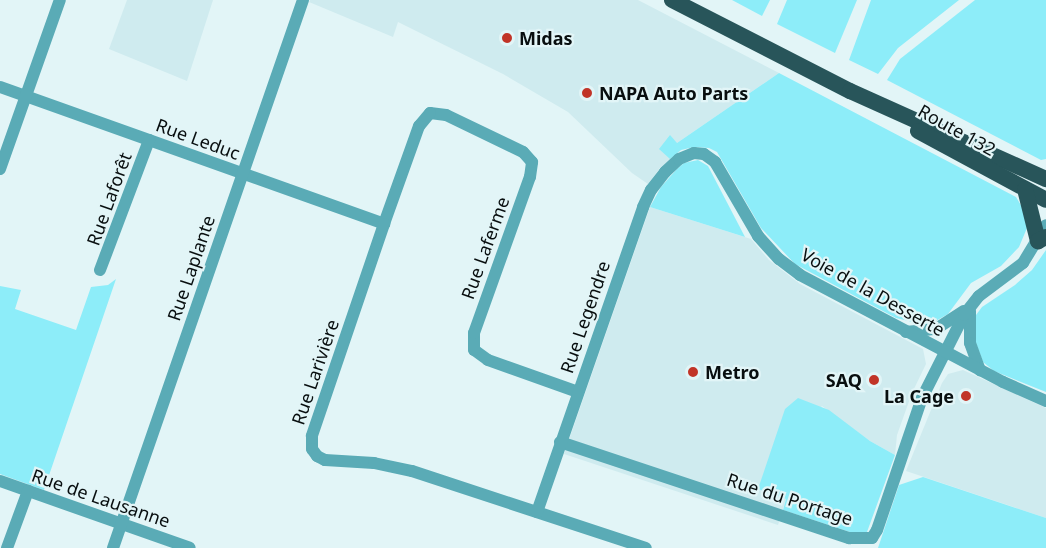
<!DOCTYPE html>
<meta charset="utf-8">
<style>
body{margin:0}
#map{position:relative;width:1046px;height:548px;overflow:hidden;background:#e2f5f7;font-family:"Noto Sans",sans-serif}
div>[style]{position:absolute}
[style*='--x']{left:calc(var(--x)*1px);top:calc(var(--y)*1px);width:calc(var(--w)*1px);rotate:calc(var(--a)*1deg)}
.built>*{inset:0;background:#cfebef}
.green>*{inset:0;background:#8dedf9}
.minor>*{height:12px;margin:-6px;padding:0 6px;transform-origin:6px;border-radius:6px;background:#5aabb6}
.trunk>*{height:16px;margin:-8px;padding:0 8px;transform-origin:8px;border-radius:8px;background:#28555a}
.dots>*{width:16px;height:16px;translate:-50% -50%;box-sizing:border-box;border:3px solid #e2f5f7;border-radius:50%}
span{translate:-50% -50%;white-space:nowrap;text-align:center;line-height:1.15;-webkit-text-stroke:4.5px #e2f5f7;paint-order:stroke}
.poi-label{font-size:18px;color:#080e0f;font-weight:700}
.left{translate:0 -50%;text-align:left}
.right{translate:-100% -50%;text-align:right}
.street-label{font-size:18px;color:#080e0f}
</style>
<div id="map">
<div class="built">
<i style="clip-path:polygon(127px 0,213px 0,187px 81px,109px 49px)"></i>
<i style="clip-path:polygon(310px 0,638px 0,779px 73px,677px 143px,681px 150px,660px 168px,648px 184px,632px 173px,568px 112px,503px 74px,398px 22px,393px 37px,309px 2px)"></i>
<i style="clip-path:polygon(650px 207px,751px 239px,769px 260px,800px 284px,923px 349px,926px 364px,912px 393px,897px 435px,895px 455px,870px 441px,822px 406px,758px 489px,786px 499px,778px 525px,564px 454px)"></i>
<i style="clip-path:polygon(963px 370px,1046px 408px,1046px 518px,906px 471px,942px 383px,948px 374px)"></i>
</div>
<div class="green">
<i style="clip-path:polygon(732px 0,770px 0,762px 16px)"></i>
<i style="clip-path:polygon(787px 0,857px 0,835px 53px,777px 24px)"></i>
<i style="clip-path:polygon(871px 0,959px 0,898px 48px,878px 74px,849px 60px)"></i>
<i style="clip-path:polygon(975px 0,1046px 0,1046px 159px,1041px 160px,887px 80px,900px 59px)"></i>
<i style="clip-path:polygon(779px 73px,1016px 197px,1022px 207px,1027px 228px,1019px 247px,1001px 266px,971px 283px,948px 314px,934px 322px,921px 324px,896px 318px,795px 264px,761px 228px,717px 152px,709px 148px,694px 147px,681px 150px,670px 159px,659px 149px,670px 135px,677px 143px)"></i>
<i style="clip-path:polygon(698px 160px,708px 166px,745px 237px,650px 207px,661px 187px,676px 170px,684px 163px)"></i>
<i style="clip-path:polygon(1046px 250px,1046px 392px,994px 371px,983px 362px,973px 335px,976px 315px,982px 307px,1015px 285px,1032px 270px)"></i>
<i style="clip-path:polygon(116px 279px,44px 490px,0 474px,0 286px,21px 290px,15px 309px,76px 330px,91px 287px,108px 285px)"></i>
<i style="clip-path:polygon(798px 398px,829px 410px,870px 441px,895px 455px,867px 532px,856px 534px,783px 510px,786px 499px,758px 489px,785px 409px)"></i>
<i style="clip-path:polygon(923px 477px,1046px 518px,1046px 548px,878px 548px,899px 485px)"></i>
</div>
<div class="minor">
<i style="--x:0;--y:87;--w:408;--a:19.6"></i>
<i style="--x:0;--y:169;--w:179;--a:-70.5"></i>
<i style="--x:100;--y:270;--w:139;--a:-69.3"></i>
<i style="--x:970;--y:311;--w:32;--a:90"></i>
<i style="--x:970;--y:343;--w:29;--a:70"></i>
<i style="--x:906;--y:332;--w:30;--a:-6"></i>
<i style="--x:936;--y:329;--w:33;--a:-33"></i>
<i style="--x:578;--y:392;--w:96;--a:-160.4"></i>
<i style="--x:488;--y:360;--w:17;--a:-144"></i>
<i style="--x:474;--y:350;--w:17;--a:-90"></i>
<i style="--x:474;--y:333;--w:166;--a:-70.3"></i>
<i style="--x:530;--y:177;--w:15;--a:-82"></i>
<i style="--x:532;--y:162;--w:13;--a:-132"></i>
<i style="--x:523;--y:152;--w:85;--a:-154.3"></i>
<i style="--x:446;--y:115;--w:16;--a:-173"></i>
<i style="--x:430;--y:113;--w:17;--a:130"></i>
<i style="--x:419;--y:126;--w:104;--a:109.7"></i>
<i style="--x:384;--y:224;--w:224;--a:108.8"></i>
<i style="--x:312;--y:436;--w:13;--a:90"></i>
<i style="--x:312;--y:449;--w:9;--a:54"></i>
<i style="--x:317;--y:456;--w:9;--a:27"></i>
<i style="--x:325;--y:460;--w:49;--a:3.5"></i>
<i style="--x:374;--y:463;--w:39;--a:12"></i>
<i style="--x:412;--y:471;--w:246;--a:18.2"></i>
<i style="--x:560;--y:442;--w:305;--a:18.4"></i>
<i style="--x:849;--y:538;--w:23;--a:0"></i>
<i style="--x:872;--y:538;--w:9;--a:-58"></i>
<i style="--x:877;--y:530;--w:139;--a:-71.2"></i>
<i style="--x:922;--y:398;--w:93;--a:-63.2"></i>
<i style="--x:964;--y:315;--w:24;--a:-52"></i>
<i style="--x:979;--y:296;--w:55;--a:-36.9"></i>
<i style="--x:1023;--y:263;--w:44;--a:-58.8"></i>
<i style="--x:0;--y:481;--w:201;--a:19.4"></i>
<i style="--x:537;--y:512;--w:323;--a:-70.8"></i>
<i style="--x:643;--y:207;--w:19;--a:-65"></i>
<i style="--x:651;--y:190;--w:23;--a:-52"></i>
<i style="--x:665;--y:172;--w:19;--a:-43"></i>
<i style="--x:679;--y:159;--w:16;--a:-22"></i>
<i style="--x:694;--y:153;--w:10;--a:6"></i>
<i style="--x:704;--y:154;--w:14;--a:36"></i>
<i style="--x:715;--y:162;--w:86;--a:59.8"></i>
<i style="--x:758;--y:236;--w:31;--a:48"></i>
<i style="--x:779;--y:259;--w:26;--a:37"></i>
<i style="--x:800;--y:275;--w:229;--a:27.8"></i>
<i style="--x:1003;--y:382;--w:47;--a:23.8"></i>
<i style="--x:7;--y:548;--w:61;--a:-69.8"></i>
<i style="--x:113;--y:548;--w:580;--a:-70.88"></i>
</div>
<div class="trunk">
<i style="--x:672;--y:0;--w:200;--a:27.1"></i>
<i style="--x:850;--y:91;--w:215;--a:24.2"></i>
<i style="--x:918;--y:131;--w:145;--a:28.3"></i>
<i style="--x:1025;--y:189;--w:54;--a:76"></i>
<i style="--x:1038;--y:241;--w:9;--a:-27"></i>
</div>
<div class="dots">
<i style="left:507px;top:38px;background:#c13427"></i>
<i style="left:587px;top:93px;background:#c13427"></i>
<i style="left:693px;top:372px;background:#c13427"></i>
<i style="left:874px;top:380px;background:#c13427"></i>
<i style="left:966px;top:396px;background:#c13427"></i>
</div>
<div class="poi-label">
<span class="left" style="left:519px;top:38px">Midas</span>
<span class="left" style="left:599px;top:93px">NAPA Auto Parts</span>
<span class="left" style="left:705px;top:372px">Metro</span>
<span class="right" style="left:862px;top:380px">SAQ</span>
<span class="right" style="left:954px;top:396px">La Cage</span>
</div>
<div class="street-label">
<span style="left:957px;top:130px;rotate:29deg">Route 132</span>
<span style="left:198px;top:139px;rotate:20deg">Rue Leduc</span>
<span style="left:109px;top:199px;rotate:-70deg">Rue Laforêt</span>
<span style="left:485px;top:248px;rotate:-70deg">Rue Laferme</span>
<span style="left:191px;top:268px;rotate:-71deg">Rue Laplante</span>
<span style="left:873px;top:292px;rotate:29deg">Voie de la Desserte</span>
<span style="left:585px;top:317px;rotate:-71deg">Rue Legendre</span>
<span style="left:315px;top:372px;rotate:-71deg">Rue Larivière</span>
<span style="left:101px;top:498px;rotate:19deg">Rue de Lausanne</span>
<span style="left:790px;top:499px;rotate:18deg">Rue du Portage</span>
</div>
</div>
